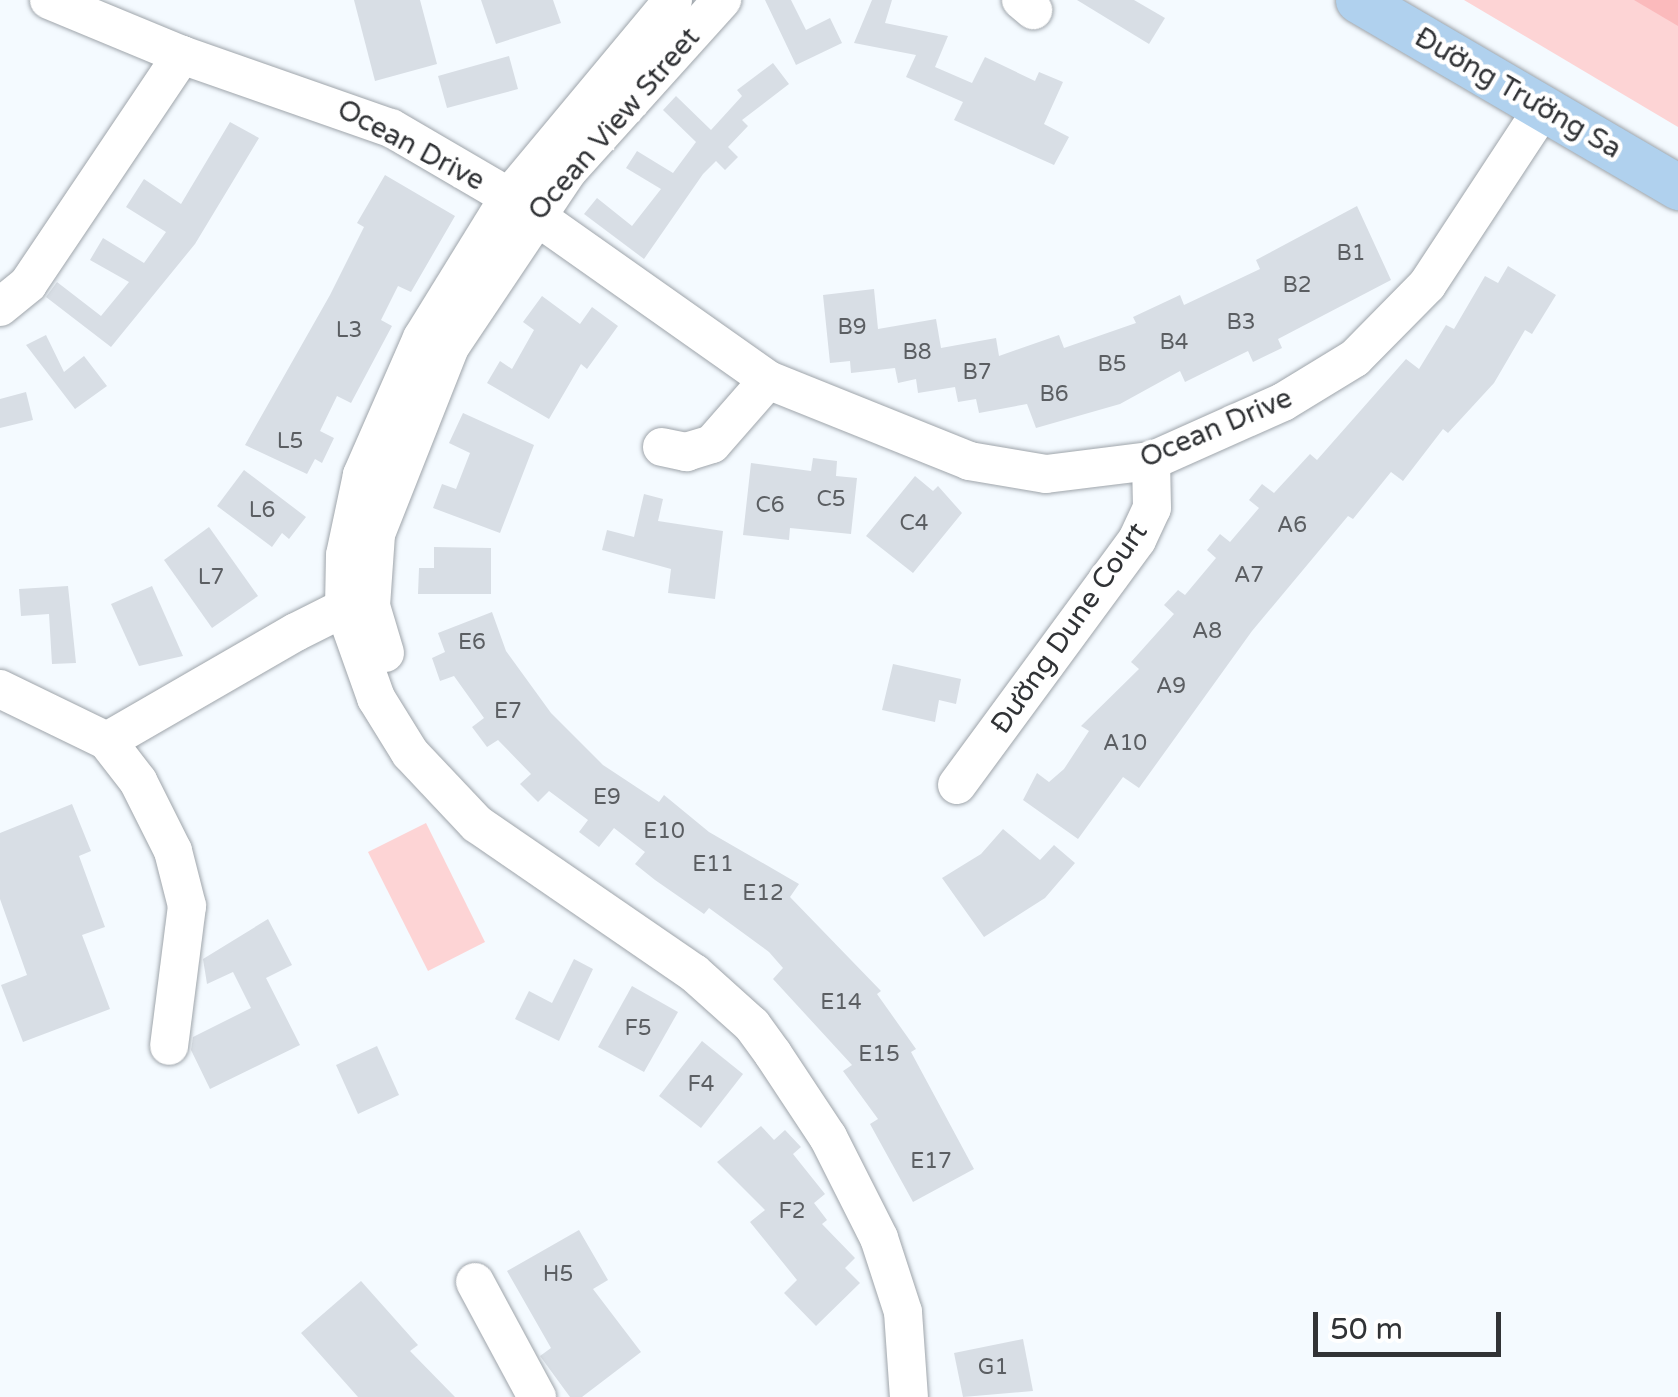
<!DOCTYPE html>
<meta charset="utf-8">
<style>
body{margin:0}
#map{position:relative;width:1678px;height:1397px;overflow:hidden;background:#f4faff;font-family:"Varela Round",sans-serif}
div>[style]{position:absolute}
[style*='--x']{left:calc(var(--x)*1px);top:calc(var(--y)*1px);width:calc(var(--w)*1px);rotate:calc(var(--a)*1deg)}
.green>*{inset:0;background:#fdd4d5}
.water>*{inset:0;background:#fbbabc}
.building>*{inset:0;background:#d8dee5}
.roads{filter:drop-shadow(0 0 2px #9fa5ab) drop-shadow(0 0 2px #9fa5ab)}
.minor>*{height:38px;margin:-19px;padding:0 19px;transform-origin:19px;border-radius:19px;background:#fff}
.major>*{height:45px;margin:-22.5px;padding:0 22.5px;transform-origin:22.5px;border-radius:22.5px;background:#b0d1ee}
span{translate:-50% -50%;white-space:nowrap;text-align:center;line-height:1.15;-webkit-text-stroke:9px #fff;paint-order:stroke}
.number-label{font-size:22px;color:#5b5e62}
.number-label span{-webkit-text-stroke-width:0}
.street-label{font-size:28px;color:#313336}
.scale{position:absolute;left:1313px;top:1312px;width:188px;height:45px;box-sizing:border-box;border:5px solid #313336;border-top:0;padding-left:12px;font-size:30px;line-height:35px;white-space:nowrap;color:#313336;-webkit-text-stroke:8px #fff;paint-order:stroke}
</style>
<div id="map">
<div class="green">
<i style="clip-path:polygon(1464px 0,1678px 0,1678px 127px)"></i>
<i style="clip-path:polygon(426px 823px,485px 942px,428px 971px,368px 852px)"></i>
</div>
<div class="water">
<i style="clip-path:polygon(1634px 0,1678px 0,1678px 26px)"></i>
</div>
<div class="building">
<i style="clip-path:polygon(354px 0,420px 0,437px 64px,375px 81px)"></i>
<i style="clip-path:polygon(481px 0,553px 0,561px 23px,496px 44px)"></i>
<i style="clip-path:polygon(765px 0,791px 0,806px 30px,830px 18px,842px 43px,796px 65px)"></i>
<i style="clip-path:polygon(872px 0,892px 0,885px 23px,948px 36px,935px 67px,972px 83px,985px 57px,1035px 81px,1039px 72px,1063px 82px,1044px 124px,1069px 137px,1054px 165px,954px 120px,963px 102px,906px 77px,916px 55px,854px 43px)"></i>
<i style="clip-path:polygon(1077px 0,1134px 0,1165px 18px,1149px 44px)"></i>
<i style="clip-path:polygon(509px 56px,518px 89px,447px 108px,438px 76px)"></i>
<i style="clip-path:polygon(773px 63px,789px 84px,742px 120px,748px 126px,728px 147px,738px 157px,725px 170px,716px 161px,703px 174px,644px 259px,584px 214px,597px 198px,632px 226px,661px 189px,626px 168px,637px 151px,673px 173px,696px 142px,663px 110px,676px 96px,711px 130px,742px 96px,737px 90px)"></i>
<i style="clip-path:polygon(230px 122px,259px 138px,195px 244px,111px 347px,46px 297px,57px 282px,101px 316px,129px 282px,90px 260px,103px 238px,144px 263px,166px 232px,126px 207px,144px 179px,181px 204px)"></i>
<i style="clip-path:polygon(385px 175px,455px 216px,411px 292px,398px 286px,381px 320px,392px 326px,351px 403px,337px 396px,320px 431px,334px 438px,322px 463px,315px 459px,307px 474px,245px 445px,330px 295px,364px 227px,357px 223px)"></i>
<i style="clip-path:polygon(1357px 206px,1391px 280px,1278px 339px,1282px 348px,1253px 362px,1248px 351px,1185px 382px,1180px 371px,1120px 404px,1036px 428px,1027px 404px,979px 413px,976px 399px,958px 402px,955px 387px,918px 393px,916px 379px,898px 383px,895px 368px,851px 373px,850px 361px,830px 363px,823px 295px,874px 289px,878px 329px,936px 319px,941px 348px,996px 338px,999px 356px,1059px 335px,1064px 348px,1136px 323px,1133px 317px,1180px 295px,1184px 305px,1260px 269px,1256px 260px)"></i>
<i style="clip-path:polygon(1508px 266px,1556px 295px,1532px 334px,1525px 330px,1494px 383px,1448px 433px,1443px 429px,1403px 481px,1391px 472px,1353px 519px,1348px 516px,1252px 631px,1139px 788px,1123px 777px,1078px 839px,1023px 800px,1037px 773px,1049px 782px,1064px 769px,1089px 731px,1081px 726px,1139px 669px,1131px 662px,1174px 614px,1164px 605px,1178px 590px,1185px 595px,1216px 558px,1207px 550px,1220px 534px,1230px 542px,1259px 508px,1249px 500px,1262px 484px,1274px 493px,1310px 454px,1317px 460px,1406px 359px,1419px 369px,1446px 325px,1454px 329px,1485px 276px,1498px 283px)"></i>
<i style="clip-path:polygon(542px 296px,580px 324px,592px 307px,618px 326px,587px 369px,581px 364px,549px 419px,487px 383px,500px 361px,512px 369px,534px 330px,523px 322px)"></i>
<i style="clip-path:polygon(46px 335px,64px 372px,84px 356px,107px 386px,75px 409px,26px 345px)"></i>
<i style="clip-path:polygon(26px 392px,33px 420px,0 428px,0 399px)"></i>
<i style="clip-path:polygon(463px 413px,534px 445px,500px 533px,433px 508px,442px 484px,456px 489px,470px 453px,449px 443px)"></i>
<i style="clip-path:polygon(813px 458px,837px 461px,836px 476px,857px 478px,851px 534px,790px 528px,789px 540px,743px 535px,751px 463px,811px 471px)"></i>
<i style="clip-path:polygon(244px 470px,306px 517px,289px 539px,282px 533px,272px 547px,217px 506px)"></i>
<i style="clip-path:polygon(915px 476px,933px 491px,938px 486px,962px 513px,913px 573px,866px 536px)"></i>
<i style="clip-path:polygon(644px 494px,663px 499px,658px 521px,723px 531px,715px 599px,668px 593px,671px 569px,602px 550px,607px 530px,634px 537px)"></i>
<i style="clip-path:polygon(209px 527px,258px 596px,212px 628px,164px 560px)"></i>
<i style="clip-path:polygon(434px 547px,491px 548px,491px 594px,418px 594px,419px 568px,434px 568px)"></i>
<i style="clip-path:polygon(68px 586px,76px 663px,52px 664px,49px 614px,21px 616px,19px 589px)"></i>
<i style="clip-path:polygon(152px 586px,183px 656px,139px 666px,111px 604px)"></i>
<i style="clip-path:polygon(492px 612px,506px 651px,551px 713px,603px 765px,659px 802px,664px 795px,709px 832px,799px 884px,790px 897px,881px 991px,877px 994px,916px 1049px,911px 1052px,974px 1169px,913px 1202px,870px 1124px,878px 1119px,843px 1071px,852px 1065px,773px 979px,783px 968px,769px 952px,709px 908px,704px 914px,655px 880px,635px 864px,645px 852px,614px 828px,599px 847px,579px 832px,588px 820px,549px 791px,538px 802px,520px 784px,531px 774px,498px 740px,487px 747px,472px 727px,484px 718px,454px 676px,440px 681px,432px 658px,445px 652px,438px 633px)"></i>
<i style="clip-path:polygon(893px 664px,961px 679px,956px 704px,939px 700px,935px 722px,882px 710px)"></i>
<i style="clip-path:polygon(72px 804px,91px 851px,79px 856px,105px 927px,82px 935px,110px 1009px,23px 1042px,1px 985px,27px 975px,0 899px,0 833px)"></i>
<i style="clip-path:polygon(1003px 829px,1040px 860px,1054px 845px,1075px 863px,1045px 898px,984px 937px,942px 878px,981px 854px)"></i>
<i style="clip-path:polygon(268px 919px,292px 965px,266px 978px,300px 1045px,210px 1089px,191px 1050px,193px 1037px,251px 1008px,233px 972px,207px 984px,203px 959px)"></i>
<i style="clip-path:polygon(574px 959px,593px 969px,559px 1041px,515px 1019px,529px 991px,552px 1003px)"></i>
<i style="clip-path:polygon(632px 986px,678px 1012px,644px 1072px,598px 1047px)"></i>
<i style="clip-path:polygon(702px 1041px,743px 1074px,701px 1128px,659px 1096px)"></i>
<i style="clip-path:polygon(377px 1046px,399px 1095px,358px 1114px,336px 1065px)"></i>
<i style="clip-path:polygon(761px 1126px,774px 1140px,785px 1130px,801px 1147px,793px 1154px,825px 1194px,814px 1203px,827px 1220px,822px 1224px,855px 1258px,845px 1268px,860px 1283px,816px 1326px,784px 1293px,797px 1280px,750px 1222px,765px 1210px,717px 1162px)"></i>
<i style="clip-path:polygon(579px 1230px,608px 1280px,593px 1289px,641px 1352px,582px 1397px,570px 1397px,540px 1356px,551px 1348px,507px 1271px)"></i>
<i style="clip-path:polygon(361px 1281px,418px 1345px,410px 1351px,455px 1397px,358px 1397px,301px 1333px)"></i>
<i style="clip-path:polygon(1023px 1339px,1033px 1391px,963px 1397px,954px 1353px)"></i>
</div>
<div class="roads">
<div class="minor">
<i style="--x:49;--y:0;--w:144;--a:22.5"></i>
<i style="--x:182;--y:55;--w:221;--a:19.3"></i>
<i style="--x:391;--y:128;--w:137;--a:30.3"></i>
<i style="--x:509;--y:197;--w:317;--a:35.2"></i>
<i style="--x:768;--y:380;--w:217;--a:21.9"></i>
<i style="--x:969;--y:461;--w:78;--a:9.6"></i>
<i style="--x:1046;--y:474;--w:106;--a:-7.1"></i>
<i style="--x:1151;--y:461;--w:145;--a:-24.1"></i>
<i style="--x:1283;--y:402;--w:84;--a:-31.4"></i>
<i style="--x:1355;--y:358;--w:103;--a:-45.4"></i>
<i style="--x:1427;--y:285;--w:213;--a:-56.7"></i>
<i style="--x:673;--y:0;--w:256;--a:129.8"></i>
<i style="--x:509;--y:197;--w:166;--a:121.7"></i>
<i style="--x:422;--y:338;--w:150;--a:113.7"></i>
<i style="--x:362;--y:475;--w:82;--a:102"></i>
<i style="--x:345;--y:555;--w:53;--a:91.1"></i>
<i style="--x:344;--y:608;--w:96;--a:70.4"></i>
<i style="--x:376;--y:698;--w:65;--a:58.3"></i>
<i style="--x:410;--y:753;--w:98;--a:46.7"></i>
<i style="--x:477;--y:824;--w:263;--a:34.5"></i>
<i style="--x:694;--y:973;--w:78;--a:41.9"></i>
<i style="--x:752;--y:1025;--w:36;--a:54"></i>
<i style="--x:773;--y:1054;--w:100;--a:56.5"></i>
<i style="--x:828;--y:1137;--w:113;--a:63.2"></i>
<i style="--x:879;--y:1238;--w:78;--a:72"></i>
<i style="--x:903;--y:1312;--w:85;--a:86"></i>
<i style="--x:1021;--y:0;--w:16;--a:40"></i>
<i style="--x:0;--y:307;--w:36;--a:-39"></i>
<i style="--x:28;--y:284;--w:276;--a:-56.1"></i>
<i style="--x:662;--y:447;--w:25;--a:12"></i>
<i style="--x:686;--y:452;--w:27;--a:-17"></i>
<i style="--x:712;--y:444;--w:85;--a:-48.8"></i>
<i style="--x:385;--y:653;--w:49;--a:-106.6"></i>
<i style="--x:371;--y:606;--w:72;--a:-86"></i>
<i style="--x:376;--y:534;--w:201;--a:-68.4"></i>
<i style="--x:450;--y:347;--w:211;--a:-56.2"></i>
<i style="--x:567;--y:172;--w:232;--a:-48"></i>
<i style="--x:0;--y:689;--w:119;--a:25.9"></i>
<i style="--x:107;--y:741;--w:51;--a:52.2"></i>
<i style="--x:138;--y:781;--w:78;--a:63.4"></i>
<i style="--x:173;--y:851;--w:57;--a:75.7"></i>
<i style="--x:187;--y:906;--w:141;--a:97.3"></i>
<i style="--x:107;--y:741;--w:218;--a:-30"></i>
<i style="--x:296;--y:632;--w:54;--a:-26.6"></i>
<i style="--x:344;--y:608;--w:24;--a:-5"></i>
<i style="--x:957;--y:785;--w:304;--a:-53.7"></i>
<i style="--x:1137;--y:540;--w:35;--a:-65"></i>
<i style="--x:1152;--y:508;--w:47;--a:-91.2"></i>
<i style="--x:475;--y:1282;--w:131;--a:61.7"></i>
</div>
<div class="major">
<i style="--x:1358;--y:0;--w:371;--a:30.3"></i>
</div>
</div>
<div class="number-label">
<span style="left:1351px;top:254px">B1</span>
<span style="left:1297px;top:286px">B2</span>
<span style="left:1241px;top:323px">B3</span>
<span style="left:852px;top:328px">B9</span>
<span style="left:349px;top:331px">L3</span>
<span style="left:1174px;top:343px">B4</span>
<span style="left:917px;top:353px">B8</span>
<span style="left:1112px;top:365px">B5</span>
<span style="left:977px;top:373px">B7</span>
<span style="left:1054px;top:395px">B6</span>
<span style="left:290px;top:442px">L5</span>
<span style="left:831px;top:500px">C5</span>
<span style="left:770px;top:506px">C6</span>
<span style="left:262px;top:511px">L6</span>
<span style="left:914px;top:524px">C4</span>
<span style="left:1292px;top:526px">A6</span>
<span style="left:1249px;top:576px">A7</span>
<span style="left:211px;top:578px">L7</span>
<span style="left:1207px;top:632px">A8</span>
<span style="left:472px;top:643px">E6</span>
<span style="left:1171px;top:687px">A9</span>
<span style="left:508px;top:712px">E7</span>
<span style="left:1125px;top:744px">A10</span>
<span style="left:607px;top:798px">E9</span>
<span style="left:664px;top:832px">E10</span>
<span style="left:713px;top:865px">E11</span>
<span style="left:763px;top:894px">E12</span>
<span style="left:841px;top:1003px">E14</span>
<span style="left:638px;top:1029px">F5</span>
<span style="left:879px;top:1055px">E15</span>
<span style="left:701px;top:1085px">F4</span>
<span style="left:931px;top:1162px">E17</span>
<span style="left:792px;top:1212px">F2</span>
<span style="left:558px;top:1275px">H5</span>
<span style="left:993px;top:1368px">G1</span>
</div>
<div class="street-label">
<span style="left:1518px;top:93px;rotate:30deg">Đường Trường Sa</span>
<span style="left:614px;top:124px;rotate:-49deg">Ocean View Street</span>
<span style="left:411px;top:145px;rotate:28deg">Ocean Drive</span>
<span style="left:1216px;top:428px;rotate:-23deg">Ocean Drive</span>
<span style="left:1069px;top:628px;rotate:-55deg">Đường Dune Court</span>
</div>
<div class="scale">50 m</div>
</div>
